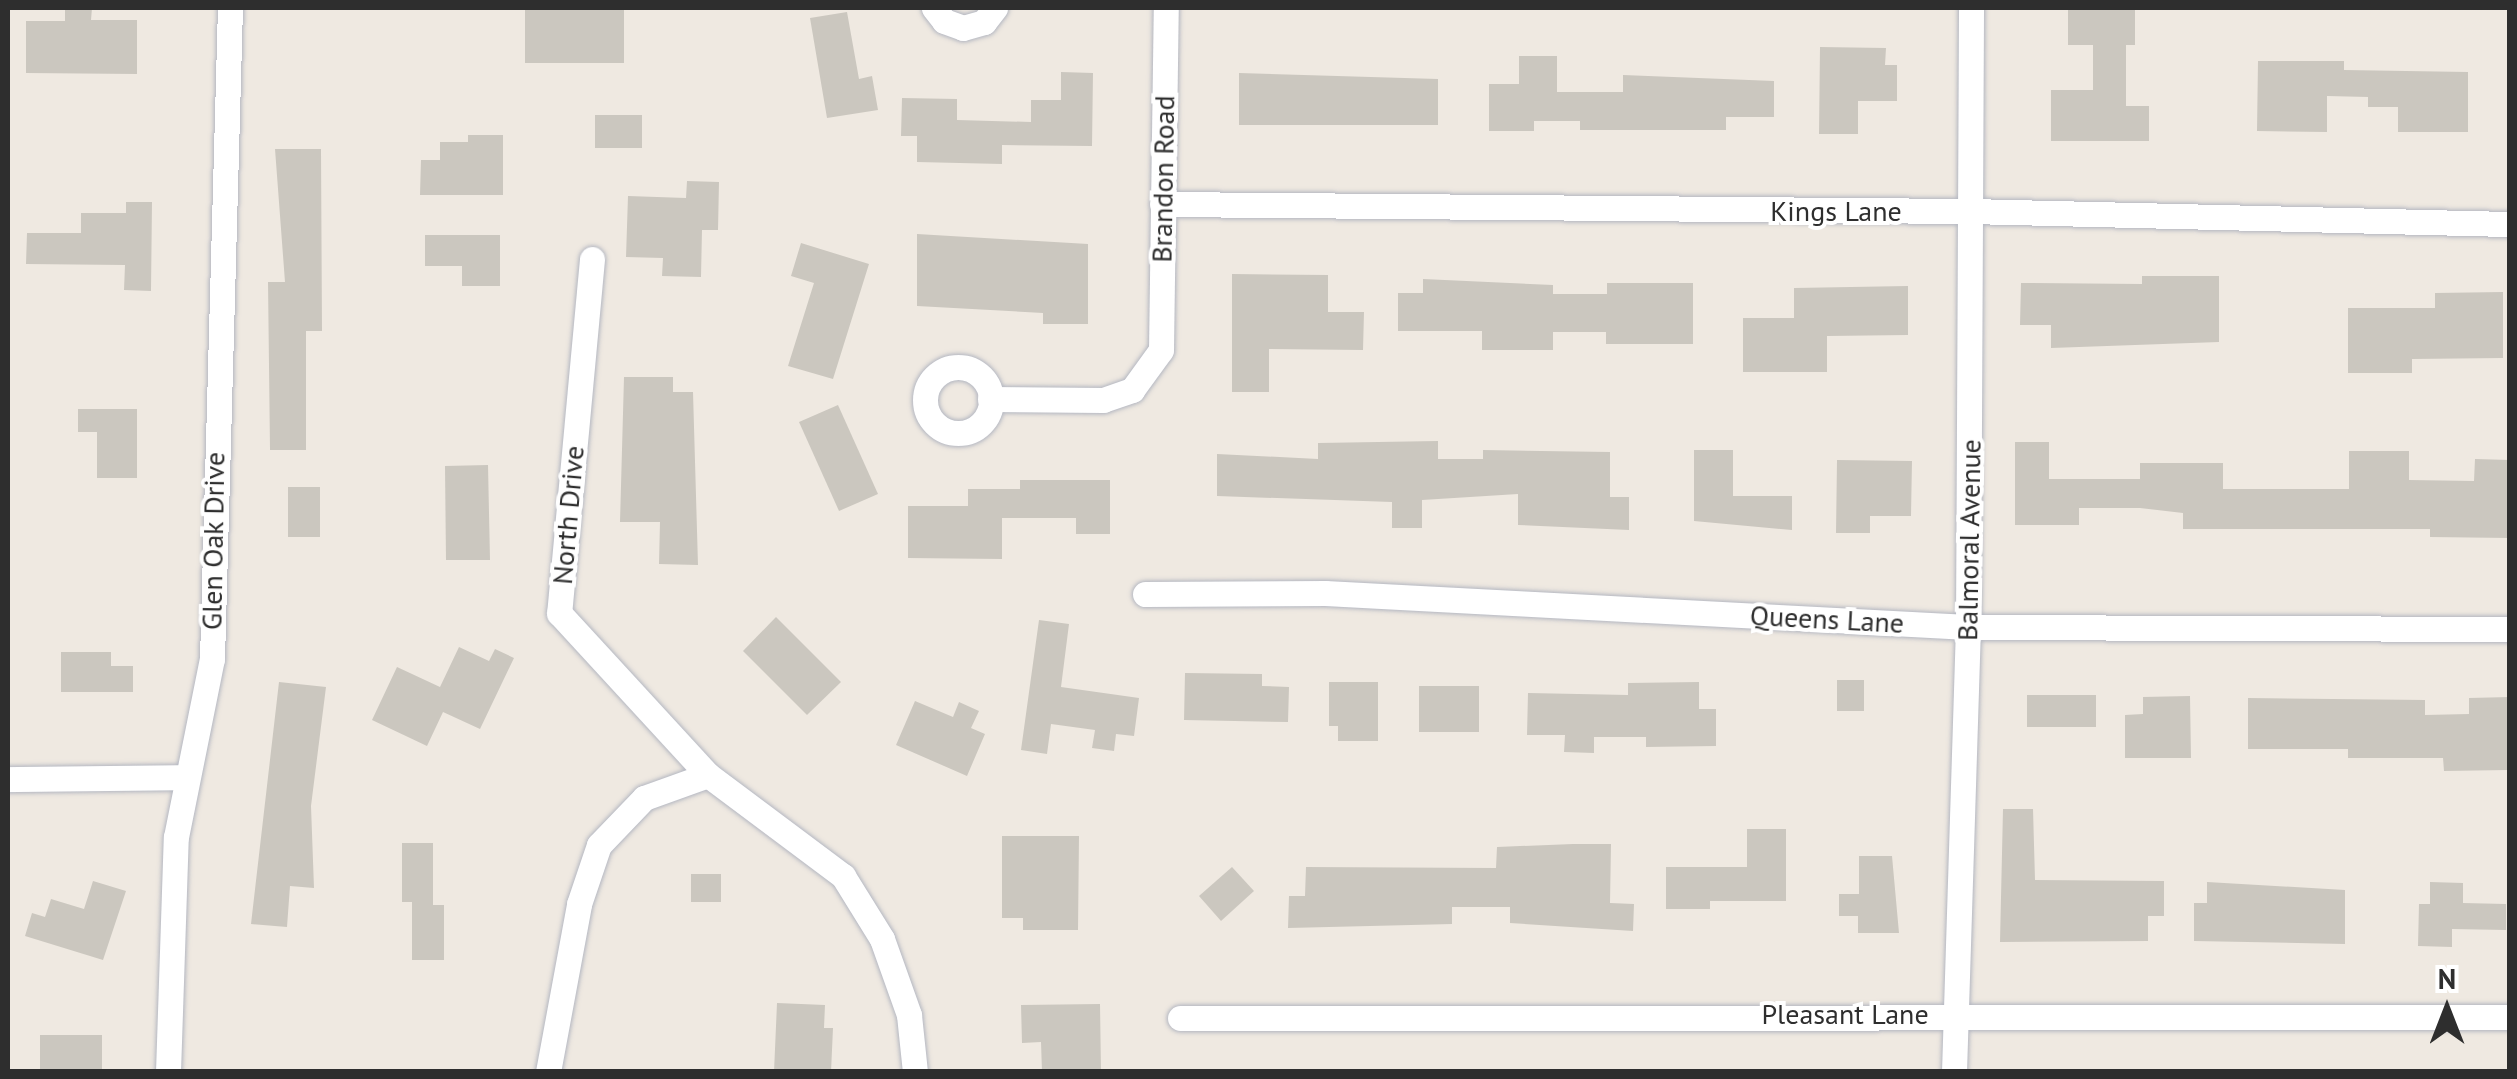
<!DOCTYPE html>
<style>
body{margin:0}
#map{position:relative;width:2517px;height:1079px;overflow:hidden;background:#efe9e1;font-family:"PT Sans",sans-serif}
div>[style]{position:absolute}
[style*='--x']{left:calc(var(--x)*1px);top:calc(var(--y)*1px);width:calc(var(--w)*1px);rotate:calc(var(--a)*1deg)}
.building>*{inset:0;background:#cbc7bf}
.roads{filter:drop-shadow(0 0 2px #b4b7c1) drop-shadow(0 0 2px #b4b7c1)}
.street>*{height:25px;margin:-12.5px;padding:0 12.5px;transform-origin:12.5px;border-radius:12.5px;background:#fff}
.street>.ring{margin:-12.5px;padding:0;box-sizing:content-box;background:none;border:25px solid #fff;border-radius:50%}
span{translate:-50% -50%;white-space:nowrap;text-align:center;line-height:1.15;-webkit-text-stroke:8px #fff;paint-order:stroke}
.street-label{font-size:28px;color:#2e2e2e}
.frame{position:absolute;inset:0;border:10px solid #2e2e2e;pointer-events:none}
.north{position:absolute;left:2397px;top:959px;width:100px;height:100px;-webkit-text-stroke:8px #fff;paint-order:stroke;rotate:0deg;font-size:28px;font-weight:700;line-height:40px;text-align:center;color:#2e2e2e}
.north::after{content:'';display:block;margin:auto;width:35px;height:45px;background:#2e2e2e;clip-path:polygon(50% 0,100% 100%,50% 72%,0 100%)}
</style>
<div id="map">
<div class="building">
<i style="clip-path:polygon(65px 8px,92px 8px,91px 20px,137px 20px,137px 74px,26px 73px,26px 21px,65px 21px)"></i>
<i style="clip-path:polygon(525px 8px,624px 8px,624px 63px,525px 63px)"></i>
<i style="clip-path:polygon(2068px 8px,2135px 8px,2135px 45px,2126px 45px,2126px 106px,2149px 106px,2149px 141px,2051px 141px,2051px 90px,2093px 90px,2093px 45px,2068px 45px)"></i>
<i style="clip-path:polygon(847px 12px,859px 79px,872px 76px,878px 110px,827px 118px,810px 18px)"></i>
<i style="clip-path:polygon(1820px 47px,1886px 48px,1885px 65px,1897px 65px,1897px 101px,1858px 101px,1858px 134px,1819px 134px)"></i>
<i style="clip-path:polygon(1519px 56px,1557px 56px,1557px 92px,1623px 92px,1623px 75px,1774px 81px,1774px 117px,1726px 117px,1726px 130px,1580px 130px,1580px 121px,1534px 121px,1534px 131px,1489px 131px,1489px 84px,1519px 84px)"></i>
<i style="clip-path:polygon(2258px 61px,2344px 61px,2344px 70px,2468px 72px,2468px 132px,2398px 132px,2398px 107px,2368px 107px,2368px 97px,2327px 96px,2327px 132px,2257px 131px)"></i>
<i style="clip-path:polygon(1061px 72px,1093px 73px,1092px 146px,1002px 145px,1002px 164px,917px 162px,917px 136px,901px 136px,902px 98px,957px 99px,957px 120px,1031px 122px,1031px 100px,1061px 100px)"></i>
<i style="clip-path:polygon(1239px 73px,1438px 79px,1438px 125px,1239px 125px)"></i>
<i style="clip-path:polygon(595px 115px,642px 115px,642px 148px,595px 148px)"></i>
<i style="clip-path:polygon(468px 135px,503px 135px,503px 195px,420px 195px,421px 160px,440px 160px,440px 142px,468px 142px)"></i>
<i style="clip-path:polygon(275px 149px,321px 149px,322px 331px,306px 331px,306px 450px,270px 450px,268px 282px,285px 282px)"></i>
<i style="clip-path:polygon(687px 181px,719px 182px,718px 230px,702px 230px,701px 277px,662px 276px,663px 258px,626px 257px,628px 196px,686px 198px)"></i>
<i style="clip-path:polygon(126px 202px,152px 202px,151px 291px,124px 290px,125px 265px,26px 264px,27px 233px,81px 233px,81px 213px,126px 213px)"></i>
<i style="clip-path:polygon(917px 234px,1088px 244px,1088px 324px,1043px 324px,1043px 313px,917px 306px)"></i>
<i style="clip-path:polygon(425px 235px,500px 235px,500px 286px,462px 286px,462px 266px,425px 266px)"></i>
<i style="clip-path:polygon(801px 243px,869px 264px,833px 379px,788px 366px,814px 283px,791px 276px)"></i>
<i style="clip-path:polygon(1232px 274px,1328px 275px,1328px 312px,1364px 312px,1363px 350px,1269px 349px,1269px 392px,1232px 392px)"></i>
<i style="clip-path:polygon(2142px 276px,2219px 276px,2219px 342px,2051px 348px,2051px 325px,2020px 325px,2021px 283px,2142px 284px)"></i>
<i style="clip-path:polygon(1423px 279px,1553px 285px,1553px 294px,1607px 294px,1607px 283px,1693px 283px,1693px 344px,1606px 344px,1606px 332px,1553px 332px,1553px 350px,1482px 350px,1482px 331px,1398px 331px,1398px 293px,1423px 293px)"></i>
<i style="clip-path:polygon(1908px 286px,1908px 335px,1827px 336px,1827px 372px,1743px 372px,1743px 318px,1794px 318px,1794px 288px)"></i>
<i style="clip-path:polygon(2503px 292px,2503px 358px,2412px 359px,2412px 373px,2348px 373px,2348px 308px,2435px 308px,2435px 293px)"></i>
<i style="clip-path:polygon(624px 377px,673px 377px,673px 392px,693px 392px,698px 565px,659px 564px,660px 522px,620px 522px)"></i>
<i style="clip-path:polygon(838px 405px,878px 494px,839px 511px,799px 422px)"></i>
<i style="clip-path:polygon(78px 409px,137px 409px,137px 478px,97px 478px,97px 432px,78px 432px)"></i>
<i style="clip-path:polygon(1438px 441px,1438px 459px,1483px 459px,1483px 450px,1610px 452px,1610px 497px,1629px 497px,1629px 530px,1518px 525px,1518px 494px,1422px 500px,1422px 528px,1392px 528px,1392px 502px,1217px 496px,1217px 454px,1318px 459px,1318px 443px)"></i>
<i style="clip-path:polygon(2015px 442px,2049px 442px,2049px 479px,2140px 479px,2140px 463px,2223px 463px,2223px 489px,2349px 489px,2349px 451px,2409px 451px,2409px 480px,2474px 481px,2475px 459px,2510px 460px,2510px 538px,2430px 537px,2430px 529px,2183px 529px,2183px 513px,2140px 508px,2079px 508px,2079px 525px,2015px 525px)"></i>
<i style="clip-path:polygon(1694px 450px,1733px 450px,1733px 496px,1792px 496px,1792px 530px,1694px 521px)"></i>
<i style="clip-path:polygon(1837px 460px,1912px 461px,1911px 516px,1870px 516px,1870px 533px,1836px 533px)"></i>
<i style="clip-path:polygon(488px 465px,490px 560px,446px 560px,445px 466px)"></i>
<i style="clip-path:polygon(1020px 480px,1110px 480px,1110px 534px,1076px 534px,1076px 518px,1002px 518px,1002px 559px,908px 558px,908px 506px,968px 506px,968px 489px,1020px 489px)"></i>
<i style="clip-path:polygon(288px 487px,320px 487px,320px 537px,288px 537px)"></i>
<i style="clip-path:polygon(776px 617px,841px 682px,807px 715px,743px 651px)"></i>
<i style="clip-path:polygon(1039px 620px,1069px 624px,1061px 687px,1139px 698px,1134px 736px,1116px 734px,1114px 751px,1092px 748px,1095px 730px,1051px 724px,1047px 754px,1021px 750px)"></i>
<i style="clip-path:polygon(459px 647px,489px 661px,495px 649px,514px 658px,480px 729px,443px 712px,427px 746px,372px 720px,397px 667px,440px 687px)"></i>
<i style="clip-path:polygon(61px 652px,111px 652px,111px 666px,133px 666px,133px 692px,61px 692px)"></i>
<i style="clip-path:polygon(1185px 673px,1262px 674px,1262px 686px,1289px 687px,1288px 722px,1184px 720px)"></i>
<i style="clip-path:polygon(1837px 680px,1864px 680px,1864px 711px,1837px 711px)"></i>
<i style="clip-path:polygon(279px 682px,326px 687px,311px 806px,314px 888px,290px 886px,287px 927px,251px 924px)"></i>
<i style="clip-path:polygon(1329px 682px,1378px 682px,1378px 741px,1338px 741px,1338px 726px,1329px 726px)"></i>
<i style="clip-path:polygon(1699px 682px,1699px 709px,1716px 709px,1716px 746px,1646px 747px,1646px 737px,1594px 737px,1594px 753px,1564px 752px,1565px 735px,1527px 735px,1528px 693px,1628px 695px,1628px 683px)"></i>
<i style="clip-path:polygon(1419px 686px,1479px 686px,1479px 732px,1419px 732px)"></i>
<i style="clip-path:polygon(2027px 695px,2096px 695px,2096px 727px,2027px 727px)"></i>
<i style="clip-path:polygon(2190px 696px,2191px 758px,2125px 758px,2125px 715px,2143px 714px,2143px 697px)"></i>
<i style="clip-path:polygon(2510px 697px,2508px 770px,2444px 771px,2443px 758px,2348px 758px,2348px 749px,2248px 749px,2248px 698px,2425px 700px,2425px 715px,2469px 714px,2469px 698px)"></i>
<i style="clip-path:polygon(915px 701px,953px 717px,959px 702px,979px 711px,971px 728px,985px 734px,967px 776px,896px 745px)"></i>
<i style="clip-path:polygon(2003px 809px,2033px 809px,2035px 880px,2164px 881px,2164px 916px,2148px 916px,2148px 941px,2000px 942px)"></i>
<i style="clip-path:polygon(1747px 829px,1786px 829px,1786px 901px,1710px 901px,1710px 909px,1666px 909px,1666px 867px,1747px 867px)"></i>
<i style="clip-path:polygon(1002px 836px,1079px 836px,1078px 930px,1023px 930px,1023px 918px,1002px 918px)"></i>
<i style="clip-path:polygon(402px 843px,433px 843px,433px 905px,444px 905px,444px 960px,412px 960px,412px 902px,402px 902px)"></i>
<i style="clip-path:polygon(1573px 844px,1611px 844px,1610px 903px,1634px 904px,1633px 931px,1510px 923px,1510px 907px,1452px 907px,1452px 924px,1288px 928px,1289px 896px,1305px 896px,1306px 867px,1496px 868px,1497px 847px)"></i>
<i style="clip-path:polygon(1859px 856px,1892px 856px,1899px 933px,1858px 933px,1858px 916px,1839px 916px,1839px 894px,1859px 894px)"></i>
<i style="clip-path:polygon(1232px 867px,1254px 891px,1221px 921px,1199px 896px)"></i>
<i style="clip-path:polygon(691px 874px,721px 874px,721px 902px,691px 902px)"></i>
<i style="clip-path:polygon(93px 881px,126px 891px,103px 960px,25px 936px,32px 913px,45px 917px,51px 899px,84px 909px)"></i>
<i style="clip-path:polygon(2207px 882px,2345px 890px,2345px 944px,2194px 941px,2194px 903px,2207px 903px)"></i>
<i style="clip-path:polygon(2430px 882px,2463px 883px,2463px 903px,2506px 904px,2506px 930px,2452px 929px,2452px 947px,2418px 946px,2419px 904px,2430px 904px)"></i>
<i style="clip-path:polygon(777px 1003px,825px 1005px,824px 1028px,833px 1028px,831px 1072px,774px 1072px)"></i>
<i style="clip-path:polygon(1100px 1004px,1101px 1072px,1042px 1072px,1041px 1042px,1022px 1043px,1021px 1005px)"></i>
<i style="clip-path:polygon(40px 1035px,102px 1035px,102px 1072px,40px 1072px)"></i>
</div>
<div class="roads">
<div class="street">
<i style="--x:934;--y:8;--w:16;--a:52"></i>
<i style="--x:944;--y:21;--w:20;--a:20"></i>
<i style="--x:963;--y:28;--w:22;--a:-16"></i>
<i style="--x:984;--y:22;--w:18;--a:-52"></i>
<i style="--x:1162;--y:204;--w:807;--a:0.5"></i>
<i style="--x:1969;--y:211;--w:541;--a:1.38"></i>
<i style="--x:592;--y:259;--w:356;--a:95.3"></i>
<i style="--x:559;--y:613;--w:220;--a:47.4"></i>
<i style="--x:708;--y:775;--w:169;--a:36.8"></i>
<i style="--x:843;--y:876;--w:74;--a:58.2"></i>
<i style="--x:882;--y:939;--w:81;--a:70.4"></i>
<i style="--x:909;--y:1015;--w:57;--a:84"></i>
<i class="ring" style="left:925px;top:367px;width:41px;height:41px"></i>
<i style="--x:990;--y:399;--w:113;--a:0.5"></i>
<i style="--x:1103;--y:400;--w:31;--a:-19"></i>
<i style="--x:1132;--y:390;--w:49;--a:-54.1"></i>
<i style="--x:1161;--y:350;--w:342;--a:-89.2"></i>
<i style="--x:1145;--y:594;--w:180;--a:-0.3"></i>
<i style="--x:1325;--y:593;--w:644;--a:3.03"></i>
<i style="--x:1968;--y:627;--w:542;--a:0.21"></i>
<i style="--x:8;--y:779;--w:179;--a:-0.6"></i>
<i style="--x:1180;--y:1018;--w:1330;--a:-0.04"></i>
<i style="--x:168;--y:1072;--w:235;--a:-88.1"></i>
<i style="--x:176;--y:837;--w:182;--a:-78.6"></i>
<i style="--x:212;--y:659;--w:651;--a:-88.42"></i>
<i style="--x:548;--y:1072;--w:171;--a:-79.5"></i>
<i style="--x:579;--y:904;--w:62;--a:-71.3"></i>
<i style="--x:599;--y:845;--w:65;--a:-46.2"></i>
<i style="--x:644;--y:798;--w:68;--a:-19.8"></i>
<i style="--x:1954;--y:1072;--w:445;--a:-88.2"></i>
<i style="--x:1968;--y:627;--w:619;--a:-89.72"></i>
</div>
</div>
<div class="street-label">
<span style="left:1163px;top:179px;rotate:-89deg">Brandon Road</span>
<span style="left:1836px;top:211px">Kings Lane</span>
<span style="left:568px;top:515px;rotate:-85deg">North Drive</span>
<span style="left:1969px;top:540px;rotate:-89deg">Balmoral Avenue</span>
<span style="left:213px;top:541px;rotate:-89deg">Glen Oak Drive</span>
<span style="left:1827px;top:619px;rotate:3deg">Queens Lane</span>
<span style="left:1845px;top:1014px">Pleasant Lane</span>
</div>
<div class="frame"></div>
<div class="north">N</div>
</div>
